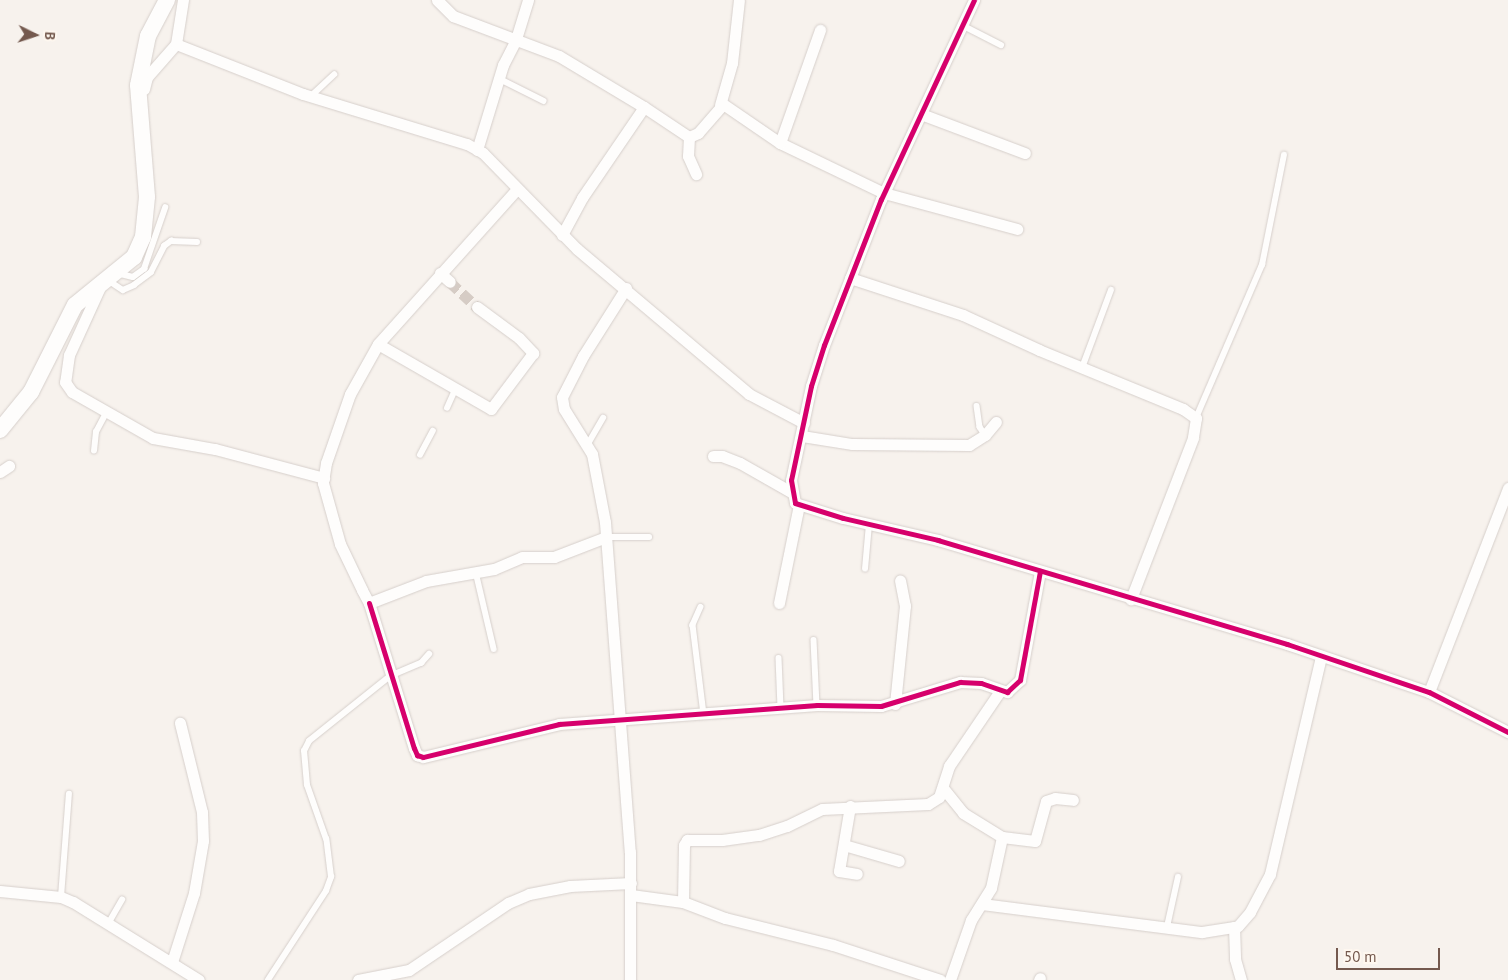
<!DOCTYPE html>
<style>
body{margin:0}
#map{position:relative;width:1508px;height:980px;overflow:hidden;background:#f7f2ed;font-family:"PT Sans",sans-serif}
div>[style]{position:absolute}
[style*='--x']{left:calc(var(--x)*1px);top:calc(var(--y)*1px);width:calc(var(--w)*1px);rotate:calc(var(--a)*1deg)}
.street-tunnel>*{height:11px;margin-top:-5.5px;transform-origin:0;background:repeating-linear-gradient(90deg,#d6ccc5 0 11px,transparent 0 16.5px)}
.roads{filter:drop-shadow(0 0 1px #d6cfcb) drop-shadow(0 0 1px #d6cfcb)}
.lane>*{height:5.5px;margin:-2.75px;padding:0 2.75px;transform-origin:2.75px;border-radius:2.75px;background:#fefdfc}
.street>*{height:11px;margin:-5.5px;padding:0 5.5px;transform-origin:5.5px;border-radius:5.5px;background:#fefdfc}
.secondary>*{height:16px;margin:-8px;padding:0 8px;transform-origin:8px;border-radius:8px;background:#fefdfc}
.cycleway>*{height:5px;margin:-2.5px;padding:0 2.5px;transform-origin:2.5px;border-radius:2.5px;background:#d6006c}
span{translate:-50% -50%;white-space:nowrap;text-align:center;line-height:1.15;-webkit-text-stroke:5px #fef7ef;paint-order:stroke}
.north{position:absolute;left:10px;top:10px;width:50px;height:50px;-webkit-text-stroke:4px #fef7ef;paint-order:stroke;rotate:94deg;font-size:14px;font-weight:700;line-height:20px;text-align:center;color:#74594e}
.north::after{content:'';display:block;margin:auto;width:18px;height:22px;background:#74594e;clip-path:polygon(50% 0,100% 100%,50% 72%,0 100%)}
.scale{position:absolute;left:1336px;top:948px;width:104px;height:22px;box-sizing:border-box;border:2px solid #74594e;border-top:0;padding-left:6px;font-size:15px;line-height:18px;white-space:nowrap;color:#74594e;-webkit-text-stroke:4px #fef7ef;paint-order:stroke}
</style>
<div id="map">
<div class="street-tunnel">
<i style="--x:450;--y:282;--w:37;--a:43"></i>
</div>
<div class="roads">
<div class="lane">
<i style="--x:962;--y:25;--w:44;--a:27.1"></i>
<i style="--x:498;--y:78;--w:51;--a:26.6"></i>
<i style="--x:310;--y:97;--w:33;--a:-43"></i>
<i style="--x:117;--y:273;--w:16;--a:14"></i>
<i style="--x:133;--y:277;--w:14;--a:-36"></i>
<i style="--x:144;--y:269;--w:65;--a:-71"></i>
<i style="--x:108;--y:280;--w:18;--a:34"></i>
<i style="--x:123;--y:290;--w:12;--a:-24"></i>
<i style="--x:134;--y:285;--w:21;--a:-37"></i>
<i style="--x:151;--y:272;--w:29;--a:-63"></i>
<i style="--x:164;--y:246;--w:9;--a:-36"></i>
<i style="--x:171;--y:241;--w:26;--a:2"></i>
<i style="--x:1082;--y:368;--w:83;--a:-69.6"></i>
<i style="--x:977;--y:406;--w:21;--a:82"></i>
<i style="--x:980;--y:427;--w:9;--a:58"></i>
<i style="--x:447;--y:408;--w:20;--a:-66"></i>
<i style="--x:1196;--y:418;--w:167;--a:-66.7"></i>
<i style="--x:1262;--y:265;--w:112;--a:-78.7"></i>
<i style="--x:588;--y:444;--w:30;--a:-60"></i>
<i style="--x:94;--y:451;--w:19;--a:-84"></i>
<i style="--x:96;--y:432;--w:24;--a:-62"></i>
<i style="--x:420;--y:455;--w:27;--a:-62"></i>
<i style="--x:606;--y:537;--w:43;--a:0"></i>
<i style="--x:865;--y:569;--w:45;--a:-84.9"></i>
<i style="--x:476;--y:572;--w:79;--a:76.8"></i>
<i style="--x:701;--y:607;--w:20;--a:114"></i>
<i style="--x:693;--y:625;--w:90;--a:83"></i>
<i style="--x:814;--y:640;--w:65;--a:87.4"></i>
<i style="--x:779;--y:658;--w:49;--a:87.7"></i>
<i style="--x:61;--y:897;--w:103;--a:-85.6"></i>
<i style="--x:108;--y:924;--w:28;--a:-60"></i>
<i style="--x:1167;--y:927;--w:51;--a:-77.6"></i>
<i style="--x:268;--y:980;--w:106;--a:-56.9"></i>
<i style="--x:326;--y:891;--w:15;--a:-70"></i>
<i style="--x:331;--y:877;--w:38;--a:-97"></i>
<i style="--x:326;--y:839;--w:57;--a:-109.4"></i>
<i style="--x:307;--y:785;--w:34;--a:-95"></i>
<i style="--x:304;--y:751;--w:11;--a:-63"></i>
<i style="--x:309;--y:741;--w:104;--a:-38.7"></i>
<i style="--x:390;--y:676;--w:34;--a:-23"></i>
<i style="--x:421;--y:663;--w:12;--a:-48"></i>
</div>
<div class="street">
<i style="--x:437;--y:0;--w:23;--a:45"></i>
<i style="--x:453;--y:16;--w:113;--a:20.7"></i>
<i style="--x:559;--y:56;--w:99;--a:31"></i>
<i style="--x:644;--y:107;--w:110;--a:124.3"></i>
<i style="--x:582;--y:198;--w:42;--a:118.4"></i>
<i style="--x:974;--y:0;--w:220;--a:115"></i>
<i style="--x:881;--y:199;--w:157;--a:111.3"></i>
<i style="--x:824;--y:345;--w:43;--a:107.6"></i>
<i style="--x:811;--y:386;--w:96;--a:102"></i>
<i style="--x:791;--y:480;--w:23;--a:80"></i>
<i style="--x:795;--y:503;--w:50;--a:17.4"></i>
<i style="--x:843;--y:518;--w:98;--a:13"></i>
<i style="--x:938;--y:540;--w:364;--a:16.6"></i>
<i style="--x:1287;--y:644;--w:150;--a:18.7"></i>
<i style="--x:1429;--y:692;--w:89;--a:26.9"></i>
<i style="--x:176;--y:44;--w:136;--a:21.5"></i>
<i style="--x:303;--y:94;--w:171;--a:17"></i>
<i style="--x:467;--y:144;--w:18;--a:29"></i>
<i style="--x:483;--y:153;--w:134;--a:45.6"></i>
<i style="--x:577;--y:249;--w:225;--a:40.1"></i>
<i style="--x:749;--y:394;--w:62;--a:27.8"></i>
<i style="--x:144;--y:89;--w:12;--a:-76"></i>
<i style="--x:147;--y:77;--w:44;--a:-48.7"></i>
<i style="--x:176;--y:44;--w:45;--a:-81"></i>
<i style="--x:720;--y:105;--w:44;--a:-74.1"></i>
<i style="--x:732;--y:63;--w:63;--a:-83.7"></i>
<i style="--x:644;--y:107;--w:54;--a:33.7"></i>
<i style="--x:689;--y:137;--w:10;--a:-24"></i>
<i style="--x:698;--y:133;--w:38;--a:-49"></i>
<i style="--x:723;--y:104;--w:69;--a:34.4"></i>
<i style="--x:780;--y:143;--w:115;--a:25.7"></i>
<i style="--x:884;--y:193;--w:138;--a:15.1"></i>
<i style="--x:921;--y:114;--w:111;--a:20.6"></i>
<i style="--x:689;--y:137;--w:19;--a:93"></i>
<i style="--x:688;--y:156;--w:20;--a:66"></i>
<i style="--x:780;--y:143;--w:120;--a:-70.5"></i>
<i style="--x:477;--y:150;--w:89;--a:-73"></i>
<i style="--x:503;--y:65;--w:29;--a:-63"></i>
<i style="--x:516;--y:39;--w:41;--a:-72.9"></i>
<i style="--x:440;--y:273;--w:13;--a:42"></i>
<i style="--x:850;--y:278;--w:119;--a:18.1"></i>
<i style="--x:963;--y:315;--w:84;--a:24.7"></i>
<i style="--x:1039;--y:350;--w:156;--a:22.3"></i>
<i style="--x:1183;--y:409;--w:16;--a:35"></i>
<i style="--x:1196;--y:418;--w:20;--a:99"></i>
<i style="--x:1193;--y:438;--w:173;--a:111.1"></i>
<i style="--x:100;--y:287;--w:75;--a:114.5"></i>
<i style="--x:69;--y:355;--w:27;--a:98"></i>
<i style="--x:65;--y:382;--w:12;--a:55"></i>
<i style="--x:72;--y:392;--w:93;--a:29.6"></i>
<i style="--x:153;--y:438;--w:63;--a:10.1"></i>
<i style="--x:215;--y:449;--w:113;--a:14.9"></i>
<i style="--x:626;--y:288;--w:80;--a:122.3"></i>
<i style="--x:583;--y:356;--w:46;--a:117.1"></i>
<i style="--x:562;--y:397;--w:12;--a:81"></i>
<i style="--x:564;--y:409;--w:53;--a:58.1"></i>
<i style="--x:592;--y:454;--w:69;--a:79.2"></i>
<i style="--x:605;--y:522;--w:331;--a:85.7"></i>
<i style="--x:630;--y:852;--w:128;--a:90"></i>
<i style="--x:477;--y:307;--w:52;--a:36.4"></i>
<i style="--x:519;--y:338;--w:21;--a:47"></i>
<i style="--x:533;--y:353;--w:70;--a:126.9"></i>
<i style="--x:491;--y:409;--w:130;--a:-150.1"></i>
<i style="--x:378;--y:344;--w:57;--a:119.2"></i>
<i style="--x:350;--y:394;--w:73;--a:109.2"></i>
<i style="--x:326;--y:463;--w:20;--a:99"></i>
<i style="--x:323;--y:483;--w:63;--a:74.4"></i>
<i style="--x:340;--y:544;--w:51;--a:64.4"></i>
<i style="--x:362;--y:590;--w:15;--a:62"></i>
<i style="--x:369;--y:603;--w:61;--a:-21.1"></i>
<i style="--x:426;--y:581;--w:69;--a:-10"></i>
<i style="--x:494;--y:569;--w:30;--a:-23"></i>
<i style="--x:522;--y:557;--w:32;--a:0"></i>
<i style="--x:554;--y:557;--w:56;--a:-21"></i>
<i style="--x:378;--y:344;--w:207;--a:-48.1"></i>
<i style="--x:802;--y:436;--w:51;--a:9.1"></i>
<i style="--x:852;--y:444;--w:117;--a:0.5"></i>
<i style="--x:969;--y:445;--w:19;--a:-32"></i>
<i style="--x:985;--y:435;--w:17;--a:-50"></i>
<i style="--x:713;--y:456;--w:9;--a:0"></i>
<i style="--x:722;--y:456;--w:19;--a:21"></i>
<i style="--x:740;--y:463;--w:59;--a:29.6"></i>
<i style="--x:0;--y:472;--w:11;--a:-34"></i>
<i style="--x:369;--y:603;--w:152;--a:72.8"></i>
<i style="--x:414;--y:748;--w:8;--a:67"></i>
<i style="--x:417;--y:755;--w:6;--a:18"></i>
<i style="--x:423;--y:757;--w:140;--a:-13.6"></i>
<i style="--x:559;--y:724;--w:259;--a:-4.2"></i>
<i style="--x:817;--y:705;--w:64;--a:0.9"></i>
<i style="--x:881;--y:706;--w:83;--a:-16.9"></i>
<i style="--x:960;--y:682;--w:21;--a:3"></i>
<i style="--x:981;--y:683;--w:28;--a:19"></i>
<i style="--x:1007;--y:692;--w:18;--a:-43"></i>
<i style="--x:1020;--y:680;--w:111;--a:-79.6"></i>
<i style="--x:779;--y:603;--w:100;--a:-78.5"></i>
<i style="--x:1429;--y:692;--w:219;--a:-68.8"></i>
<i style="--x:895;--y:704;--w:99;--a:-84.2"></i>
<i style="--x:905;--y:606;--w:26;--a:-101"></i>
<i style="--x:943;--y:788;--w:32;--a:51"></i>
<i style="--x:963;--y:813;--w:46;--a:31.6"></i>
<i style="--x:1002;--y:837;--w:52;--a:102.2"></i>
<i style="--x:991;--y:888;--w:38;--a:122"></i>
<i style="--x:971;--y:920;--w:64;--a:109.3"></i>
<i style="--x:850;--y:806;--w:66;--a:99.6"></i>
<i style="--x:839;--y:871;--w:18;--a:9"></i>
<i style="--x:1002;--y:837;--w:33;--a:7"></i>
<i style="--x:1035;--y:841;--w:41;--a:-74.6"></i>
<i style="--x:1046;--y:801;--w:9;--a:-18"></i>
<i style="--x:1055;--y:798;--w:18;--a:6"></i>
<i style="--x:844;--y:845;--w:57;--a:16.2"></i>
<i style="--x:0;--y:891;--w:61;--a:5.6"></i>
<i style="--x:61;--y:897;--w:13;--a:23"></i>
<i style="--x:73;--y:902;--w:148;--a:31.8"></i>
<i style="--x:631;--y:895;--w:52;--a:7.7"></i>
<i style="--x:683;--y:902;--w:57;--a:-89"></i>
<i style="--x:684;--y:845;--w:6;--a:-59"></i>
<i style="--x:687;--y:840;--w:35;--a:0"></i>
<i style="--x:722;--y:840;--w:37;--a:-8"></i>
<i style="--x:759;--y:835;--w:29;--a:-18"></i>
<i style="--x:787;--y:826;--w:39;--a:-26"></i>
<i style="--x:822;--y:809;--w:106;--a:-2.7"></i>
<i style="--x:928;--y:804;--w:13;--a:-32"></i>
<i style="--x:939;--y:797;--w:33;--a:-72"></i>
<i style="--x:949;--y:766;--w:91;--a:-55.8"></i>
<i style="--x:683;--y:902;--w:45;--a:20.9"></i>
<i style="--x:725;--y:918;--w:111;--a:14"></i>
<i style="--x:833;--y:945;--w:113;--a:18.1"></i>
<i style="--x:982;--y:904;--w:222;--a:7.3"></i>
<i style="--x:1202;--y:932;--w:36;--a:-9"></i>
<i style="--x:1238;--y:926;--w:18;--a:-49"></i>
<i style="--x:1250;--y:912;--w:43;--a:-62.2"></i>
<i style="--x:1270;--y:874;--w:224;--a:-76.8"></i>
<i style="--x:1234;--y:927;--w:32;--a:88"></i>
<i style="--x:1235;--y:959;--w:22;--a:74"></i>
<i style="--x:172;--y:962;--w:72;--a:-72.3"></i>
<i style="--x:194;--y:893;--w:53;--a:-80.2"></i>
<i style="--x:203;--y:841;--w:29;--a:-92"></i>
<i style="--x:202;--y:812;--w:92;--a:-103.9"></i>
<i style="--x:358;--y:980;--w:52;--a:-11.1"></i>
<i style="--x:409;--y:970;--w:120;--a:-34.1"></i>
<i style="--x:508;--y:903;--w:23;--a:-23"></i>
<i style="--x:529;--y:894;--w:42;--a:-11"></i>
<i style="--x:570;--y:886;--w:61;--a:-2.8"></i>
<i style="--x:1039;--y:980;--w:2;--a:-63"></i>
</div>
<div class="secondary">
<i style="--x:0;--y:430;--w:49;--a:-50.8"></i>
<i style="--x:31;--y:392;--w:97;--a:-63.2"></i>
<i style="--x:75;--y:305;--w:76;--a:-39.1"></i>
<i style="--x:134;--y:257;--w:22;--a:-66"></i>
<i style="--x:143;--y:237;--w:40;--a:-84.3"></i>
<i style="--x:147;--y:197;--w:112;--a:-94.6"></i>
<i style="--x:138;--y:85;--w:50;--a:-78.5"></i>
<i style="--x:148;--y:36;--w:41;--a:-62.2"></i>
</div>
</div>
<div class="cycleway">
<i style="--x:974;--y:0;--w:220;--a:115"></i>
<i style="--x:881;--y:199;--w:157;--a:111.3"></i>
<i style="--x:824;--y:345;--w:43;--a:107.6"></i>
<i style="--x:811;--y:386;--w:96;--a:102"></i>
<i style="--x:791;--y:480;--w:23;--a:80"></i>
<i style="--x:795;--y:503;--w:50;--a:17.4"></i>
<i style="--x:843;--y:518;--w:98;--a:13"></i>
<i style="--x:938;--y:540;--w:364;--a:16.6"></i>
<i style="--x:1287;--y:644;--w:150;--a:18.7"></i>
<i style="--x:1429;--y:692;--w:89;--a:26.9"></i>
<i style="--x:369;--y:603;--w:152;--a:72.8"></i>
<i style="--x:414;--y:748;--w:8;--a:67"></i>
<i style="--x:417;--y:755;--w:6;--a:18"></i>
<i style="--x:423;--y:757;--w:140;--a:-13.6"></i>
<i style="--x:559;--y:724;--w:259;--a:-4.2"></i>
<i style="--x:817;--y:705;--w:64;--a:0.9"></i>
<i style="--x:881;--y:706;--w:83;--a:-16.9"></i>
<i style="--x:960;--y:682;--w:21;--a:3"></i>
<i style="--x:981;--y:683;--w:28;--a:19"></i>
<i style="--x:1007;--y:692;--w:18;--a:-43"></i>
<i style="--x:1020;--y:680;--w:111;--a:-79.6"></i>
</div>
<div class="north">B</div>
<div class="scale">50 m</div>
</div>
